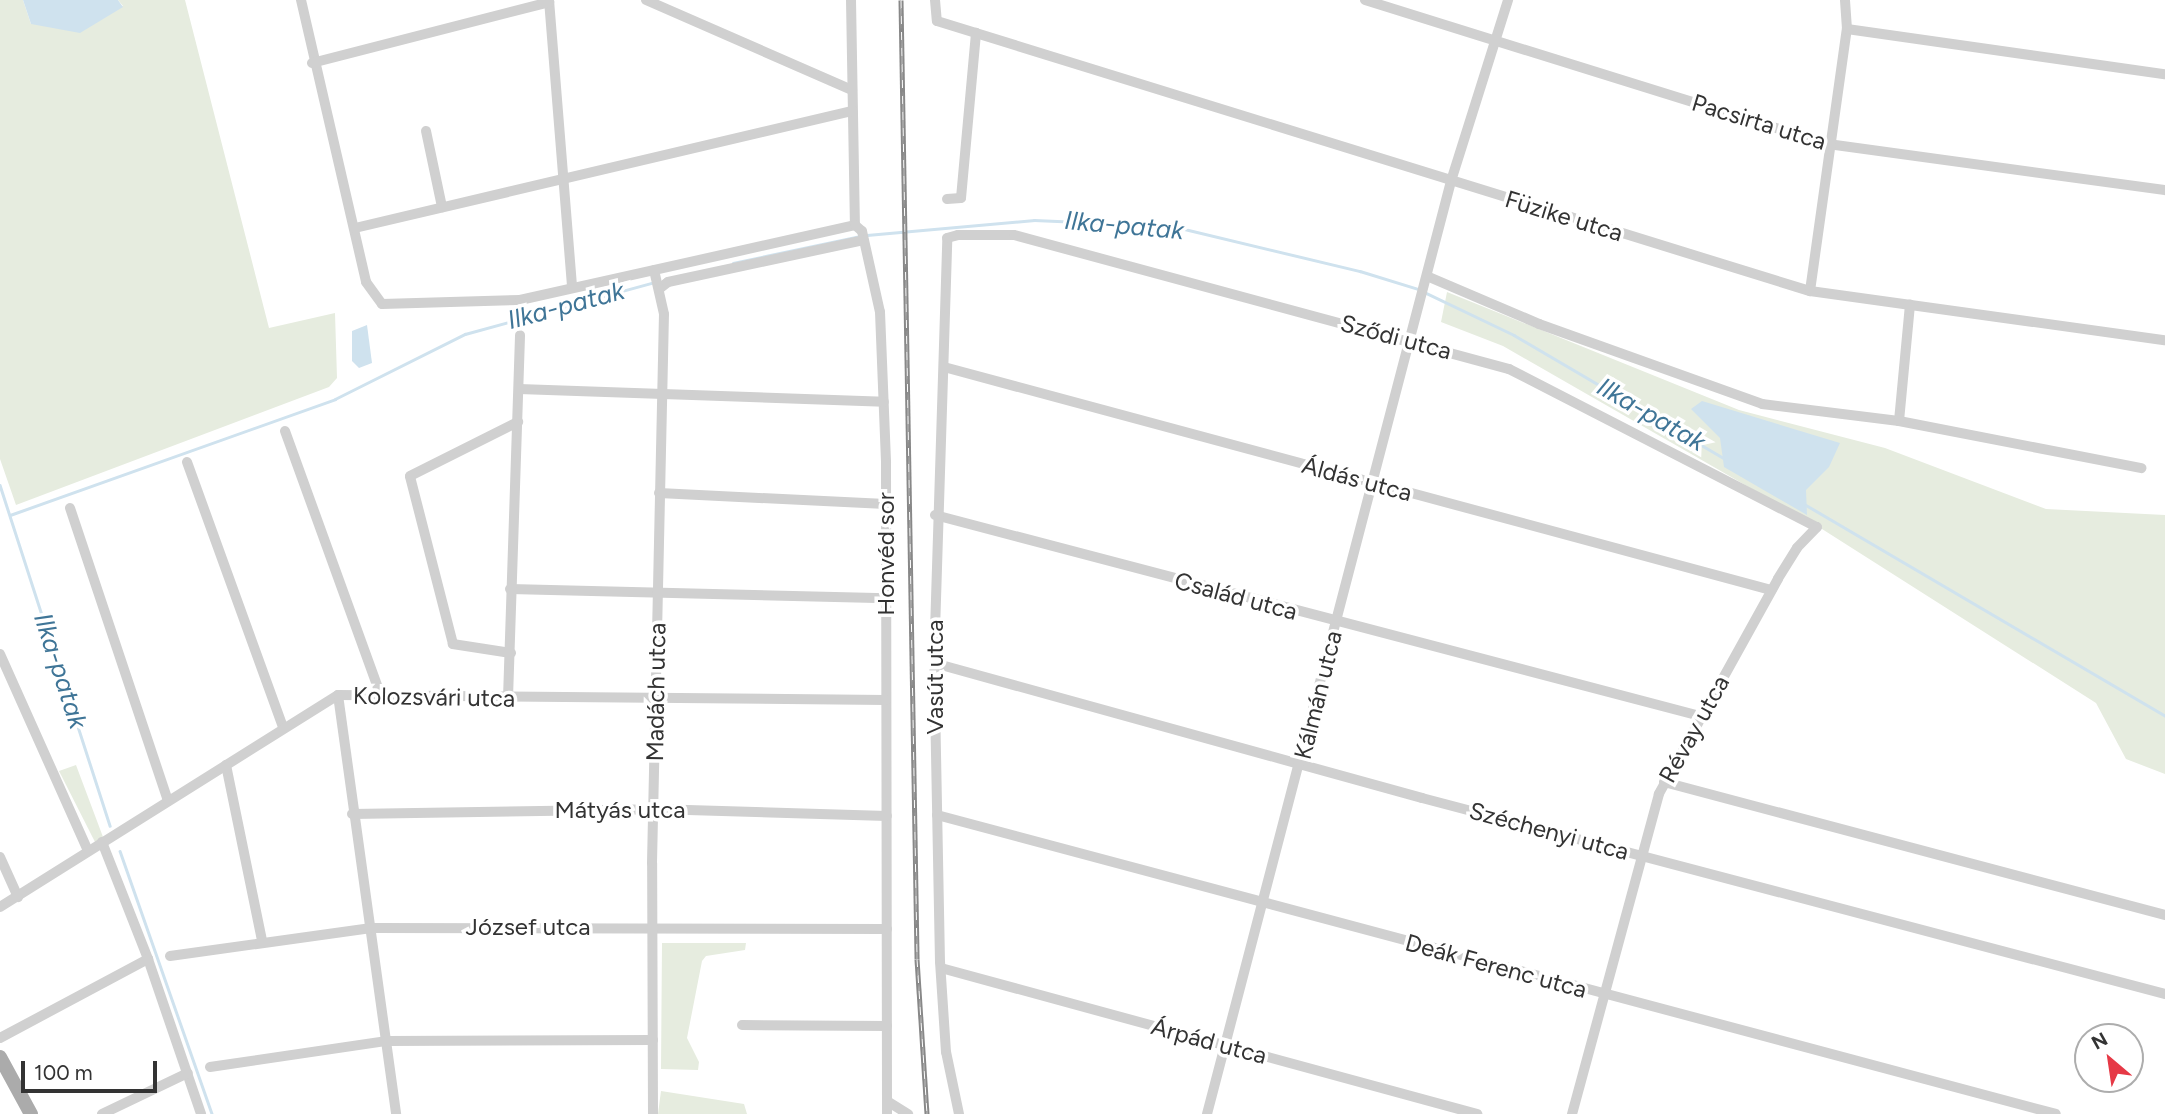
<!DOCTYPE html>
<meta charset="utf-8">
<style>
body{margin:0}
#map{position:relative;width:2165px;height:1114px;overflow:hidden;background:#fff;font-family:Figtree,sans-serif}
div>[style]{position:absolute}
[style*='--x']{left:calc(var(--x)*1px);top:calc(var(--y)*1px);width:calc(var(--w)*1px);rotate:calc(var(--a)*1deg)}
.green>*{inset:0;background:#e6ecdf}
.water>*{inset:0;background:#cfe2ee}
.stream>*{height:2.5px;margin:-1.25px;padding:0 1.25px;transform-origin:1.25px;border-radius:1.25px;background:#cfe2ee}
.street>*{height:10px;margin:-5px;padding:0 5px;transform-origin:5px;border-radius:5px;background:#d0d0d0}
.primary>*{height:14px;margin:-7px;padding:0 7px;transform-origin:7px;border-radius:7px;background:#ababab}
.rail>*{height:5px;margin-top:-2.5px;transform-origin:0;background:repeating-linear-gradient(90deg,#fff 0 8px,#888 0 16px);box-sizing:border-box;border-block:2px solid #888}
span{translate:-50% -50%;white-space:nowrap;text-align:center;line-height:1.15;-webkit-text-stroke:7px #fff;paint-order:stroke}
.street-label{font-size:24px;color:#333}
.water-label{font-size:26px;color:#3f7597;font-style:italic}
.north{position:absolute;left:2074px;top:1023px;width:70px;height:70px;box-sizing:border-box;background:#fff;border:2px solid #adadad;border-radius:50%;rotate:331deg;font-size:19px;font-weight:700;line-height:28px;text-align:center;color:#333}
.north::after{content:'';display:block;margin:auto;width:24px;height:32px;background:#e63946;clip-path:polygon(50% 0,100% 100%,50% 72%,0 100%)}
.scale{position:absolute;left:21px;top:1061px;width:136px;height:32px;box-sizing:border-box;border:4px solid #333;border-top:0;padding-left:9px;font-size:21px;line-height:24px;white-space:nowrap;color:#333;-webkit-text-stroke:5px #fff;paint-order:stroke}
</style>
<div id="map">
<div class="green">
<i style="clip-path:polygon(0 0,23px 0,31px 24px,123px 6px,118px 0,185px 0,269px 328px,335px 313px,337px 378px,329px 387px,16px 505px,0 459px)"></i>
<i style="clip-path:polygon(1447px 292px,1739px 410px,1885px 448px,2046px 509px,2165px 515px,2165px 774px,2126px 759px,2096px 703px,1822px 529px,1503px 346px,1441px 322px)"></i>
<i style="clip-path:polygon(76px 765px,103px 837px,95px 842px,59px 771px)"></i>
<i style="clip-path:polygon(662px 943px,746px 943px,745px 950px,706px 956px,702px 961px,687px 1038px,699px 1062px,698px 1070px,661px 1069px)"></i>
<i style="clip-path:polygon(661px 1091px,744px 1104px,747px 1114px,658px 1114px)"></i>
</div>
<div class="water">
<i style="clip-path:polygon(23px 0,118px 0,123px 7px,80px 33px,31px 24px)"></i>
<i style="clip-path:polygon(367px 325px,372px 363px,359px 368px,352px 361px,352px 331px)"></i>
<i style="clip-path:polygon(1702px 401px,1840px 443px,1829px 467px,1806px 490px,1807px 515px,1724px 467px,1720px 438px,1691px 409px)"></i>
</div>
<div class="stream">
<i style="--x:867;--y:235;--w:168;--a:-5.1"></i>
<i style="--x:1034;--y:220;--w:138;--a:2.5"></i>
<i style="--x:1172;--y:226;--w:193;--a:13.5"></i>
<i style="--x:1360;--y:271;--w:61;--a:17.2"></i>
<i style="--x:733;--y:263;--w:130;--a:-12"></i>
<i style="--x:1424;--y:292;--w:100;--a:25.5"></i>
<i style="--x:1514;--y:335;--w:243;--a:30.4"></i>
<i style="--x:0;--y:485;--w:358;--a:72.1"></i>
<i style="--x:1806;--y:505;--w:416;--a:30.4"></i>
<i style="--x:10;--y:515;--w:345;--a:-19.6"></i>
<i style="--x:335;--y:399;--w:145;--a:-26.6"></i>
<i style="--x:465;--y:334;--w:194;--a:-15.3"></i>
<i style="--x:120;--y:851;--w:279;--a:70.7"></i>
</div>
<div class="street">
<i style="--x:301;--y:0;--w:289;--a:77"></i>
<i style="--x:366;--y:282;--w:27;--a:54"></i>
<i style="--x:382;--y:304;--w:138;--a:-1.7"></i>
<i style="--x:520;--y:300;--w:343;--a:-12.6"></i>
<i style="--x:549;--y:0;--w:287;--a:85.4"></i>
<i style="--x:646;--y:0;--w:225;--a:23.6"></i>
<i style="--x:851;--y:0;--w:225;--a:89"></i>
<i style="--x:855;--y:225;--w:9;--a:41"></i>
<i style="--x:862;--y:231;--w:83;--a:77.5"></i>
<i style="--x:880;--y:312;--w:151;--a:87.7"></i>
<i style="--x:886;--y:463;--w:651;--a:89.91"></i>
<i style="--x:935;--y:0;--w:21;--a:85"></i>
<i style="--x:937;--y:21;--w:914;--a:17.19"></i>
<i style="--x:1810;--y:291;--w:358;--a:7.9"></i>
<i style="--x:1365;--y:0;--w:485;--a:17.3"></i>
<i style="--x:1828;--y:144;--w:340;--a:7.8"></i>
<i style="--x:1847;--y:29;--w:321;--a:8.1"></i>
<i style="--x:312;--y:63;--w:245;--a:-14.4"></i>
<i style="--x:426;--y:131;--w:78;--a:78.1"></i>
<i style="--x:947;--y:199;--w:14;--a:-4"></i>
<i style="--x:961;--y:198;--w:166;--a:-84.8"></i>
<i style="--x:355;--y:228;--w:511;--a:-13.25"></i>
<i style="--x:1429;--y:277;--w:120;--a:23.1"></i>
<i style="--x:1539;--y:324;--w:237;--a:19.7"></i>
<i style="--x:1762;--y:404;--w:138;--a:7.1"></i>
<i style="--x:1899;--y:421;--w:247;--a:11"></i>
<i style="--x:659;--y:289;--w:11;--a:-38"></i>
<i style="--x:668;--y:282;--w:200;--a:-12.1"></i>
<i style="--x:1810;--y:291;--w:265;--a:-82"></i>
<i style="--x:1847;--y:29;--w:29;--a:-94"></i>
<i style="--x:944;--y:367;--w:857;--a:15.09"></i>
<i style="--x:519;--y:389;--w:365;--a:2"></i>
<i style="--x:1899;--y:421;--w:117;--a:-84.6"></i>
<i style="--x:285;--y:431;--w:280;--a:70.1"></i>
<i style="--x:187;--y:462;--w:282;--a:70.1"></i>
<i style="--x:659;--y:493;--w:227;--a:2.8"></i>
<i style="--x:70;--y:508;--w:309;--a:71.5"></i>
<i style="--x:935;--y:515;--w:791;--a:14.72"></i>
<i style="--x:510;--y:589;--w:377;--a:1.4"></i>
<i style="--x:511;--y:653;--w:59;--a:-171.2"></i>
<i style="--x:453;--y:644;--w:173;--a:-104.4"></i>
<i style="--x:410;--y:476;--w:121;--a:-26.6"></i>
<i style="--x:0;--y:654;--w:216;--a:65.9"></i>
<i style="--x:934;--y:663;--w:506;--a:15.46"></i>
<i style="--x:1422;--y:798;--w:768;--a:14.78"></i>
<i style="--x:338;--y:695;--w:423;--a:82.1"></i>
<i style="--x:508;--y:698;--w:363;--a:-88.1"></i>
<i style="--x:226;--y:765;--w:180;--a:78.4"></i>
<i style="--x:1664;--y:782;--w:518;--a:14.87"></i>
<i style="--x:352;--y:814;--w:302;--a:-0.9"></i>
<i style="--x:654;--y:809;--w:233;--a:1.7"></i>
<i style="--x:937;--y:815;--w:1158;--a:14.96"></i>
<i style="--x:102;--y:842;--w:126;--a:68.5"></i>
<i style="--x:148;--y:959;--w:164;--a:71.1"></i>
<i style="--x:0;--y:857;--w:44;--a:65.8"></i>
<i style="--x:0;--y:907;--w:399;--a:-32.1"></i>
<i style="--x:338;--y:695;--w:548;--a:0.52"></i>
<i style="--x:170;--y:956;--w:205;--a:-7.9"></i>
<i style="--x:373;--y:928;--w:514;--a:0.11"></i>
<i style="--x:941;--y:968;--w:556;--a:15.24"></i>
<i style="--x:742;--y:1025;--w:145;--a:0.4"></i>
<i style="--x:0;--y:1038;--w:168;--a:-28.1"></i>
<i style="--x:210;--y:1067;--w:179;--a:-8.4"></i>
<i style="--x:387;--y:1041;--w:266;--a:-0.2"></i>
<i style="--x:887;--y:1101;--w:25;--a:32"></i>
<i style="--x:102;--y:1114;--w:95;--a:-25.5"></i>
<i style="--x:653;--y:1114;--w:251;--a:-90.2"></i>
<i style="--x:652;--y:863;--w:549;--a:-88.75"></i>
<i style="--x:664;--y:314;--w:45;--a:-102.8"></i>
<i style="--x:959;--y:1114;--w:63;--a:-101.8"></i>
<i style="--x:946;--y:1052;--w:90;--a:-93.8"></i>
<i style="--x:940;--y:962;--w:299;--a:-91.1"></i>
<i style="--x:934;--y:663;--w:425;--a:-88.2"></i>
<i style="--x:947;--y:238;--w:11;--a:-15"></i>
<i style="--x:958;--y:235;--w:56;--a:0"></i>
<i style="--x:1014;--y:235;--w:513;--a:15.15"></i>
<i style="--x:1509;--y:369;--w:346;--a:27.2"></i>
<i style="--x:1817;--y:527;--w:29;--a:134"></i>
<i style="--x:1797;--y:548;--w:36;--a:122"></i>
<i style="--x:1778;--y:579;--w:246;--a:119"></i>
<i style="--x:1659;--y:794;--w:332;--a:105.2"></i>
<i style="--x:1207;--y:1114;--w:964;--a:-75.34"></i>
<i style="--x:1451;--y:181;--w:190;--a:-72.5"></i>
</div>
<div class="primary">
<i style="--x:0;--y:1057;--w:65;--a:61.5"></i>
</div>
<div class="rail">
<i style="--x:901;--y:0;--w:959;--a:89.04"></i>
<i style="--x:917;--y:959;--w:155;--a:86.3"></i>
</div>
<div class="street-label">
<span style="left:1759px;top:122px;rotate:17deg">Pacsirta utca</span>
<span style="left:1564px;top:216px;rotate:17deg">Füzike utca</span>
<span style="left:1396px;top:337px;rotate:15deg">Sződi utca</span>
<span style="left:1357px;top:479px;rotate:15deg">Áldás utca</span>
<span style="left:886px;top:554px;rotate:-90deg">Honvéd sor</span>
<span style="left:1236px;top:596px;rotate:15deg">Család utca</span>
<span style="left:935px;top:677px;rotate:-90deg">Vasút utca</span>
<span style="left:656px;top:692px;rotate:-89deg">Madách utca</span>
<span style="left:1318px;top:695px;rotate:-76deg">Kálmán utca</span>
<span style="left:434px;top:697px;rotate:1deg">Kolozsvári utca</span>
<span style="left:1694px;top:729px;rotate:-61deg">Révay utca</span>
<span style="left:620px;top:810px">Mátyás utca</span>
<span style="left:1549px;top:831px;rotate:15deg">Széchenyi utca</span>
<span style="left:528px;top:927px">József utca</span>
<span style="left:1496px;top:966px;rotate:15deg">Deák Ferenc utca</span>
<span style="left:1209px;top:1041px;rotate:15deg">Árpád utca</span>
</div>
<div class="water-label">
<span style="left:1124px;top:226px;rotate:5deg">Ilka-patak</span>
<span style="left:566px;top:306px;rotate:-15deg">Ilka-patak</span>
<span style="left:1651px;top:415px;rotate:30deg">Ilka-patak</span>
<span style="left:60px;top:671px;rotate:72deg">Ilka-patak</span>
</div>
<div class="north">N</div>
<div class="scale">100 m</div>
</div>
